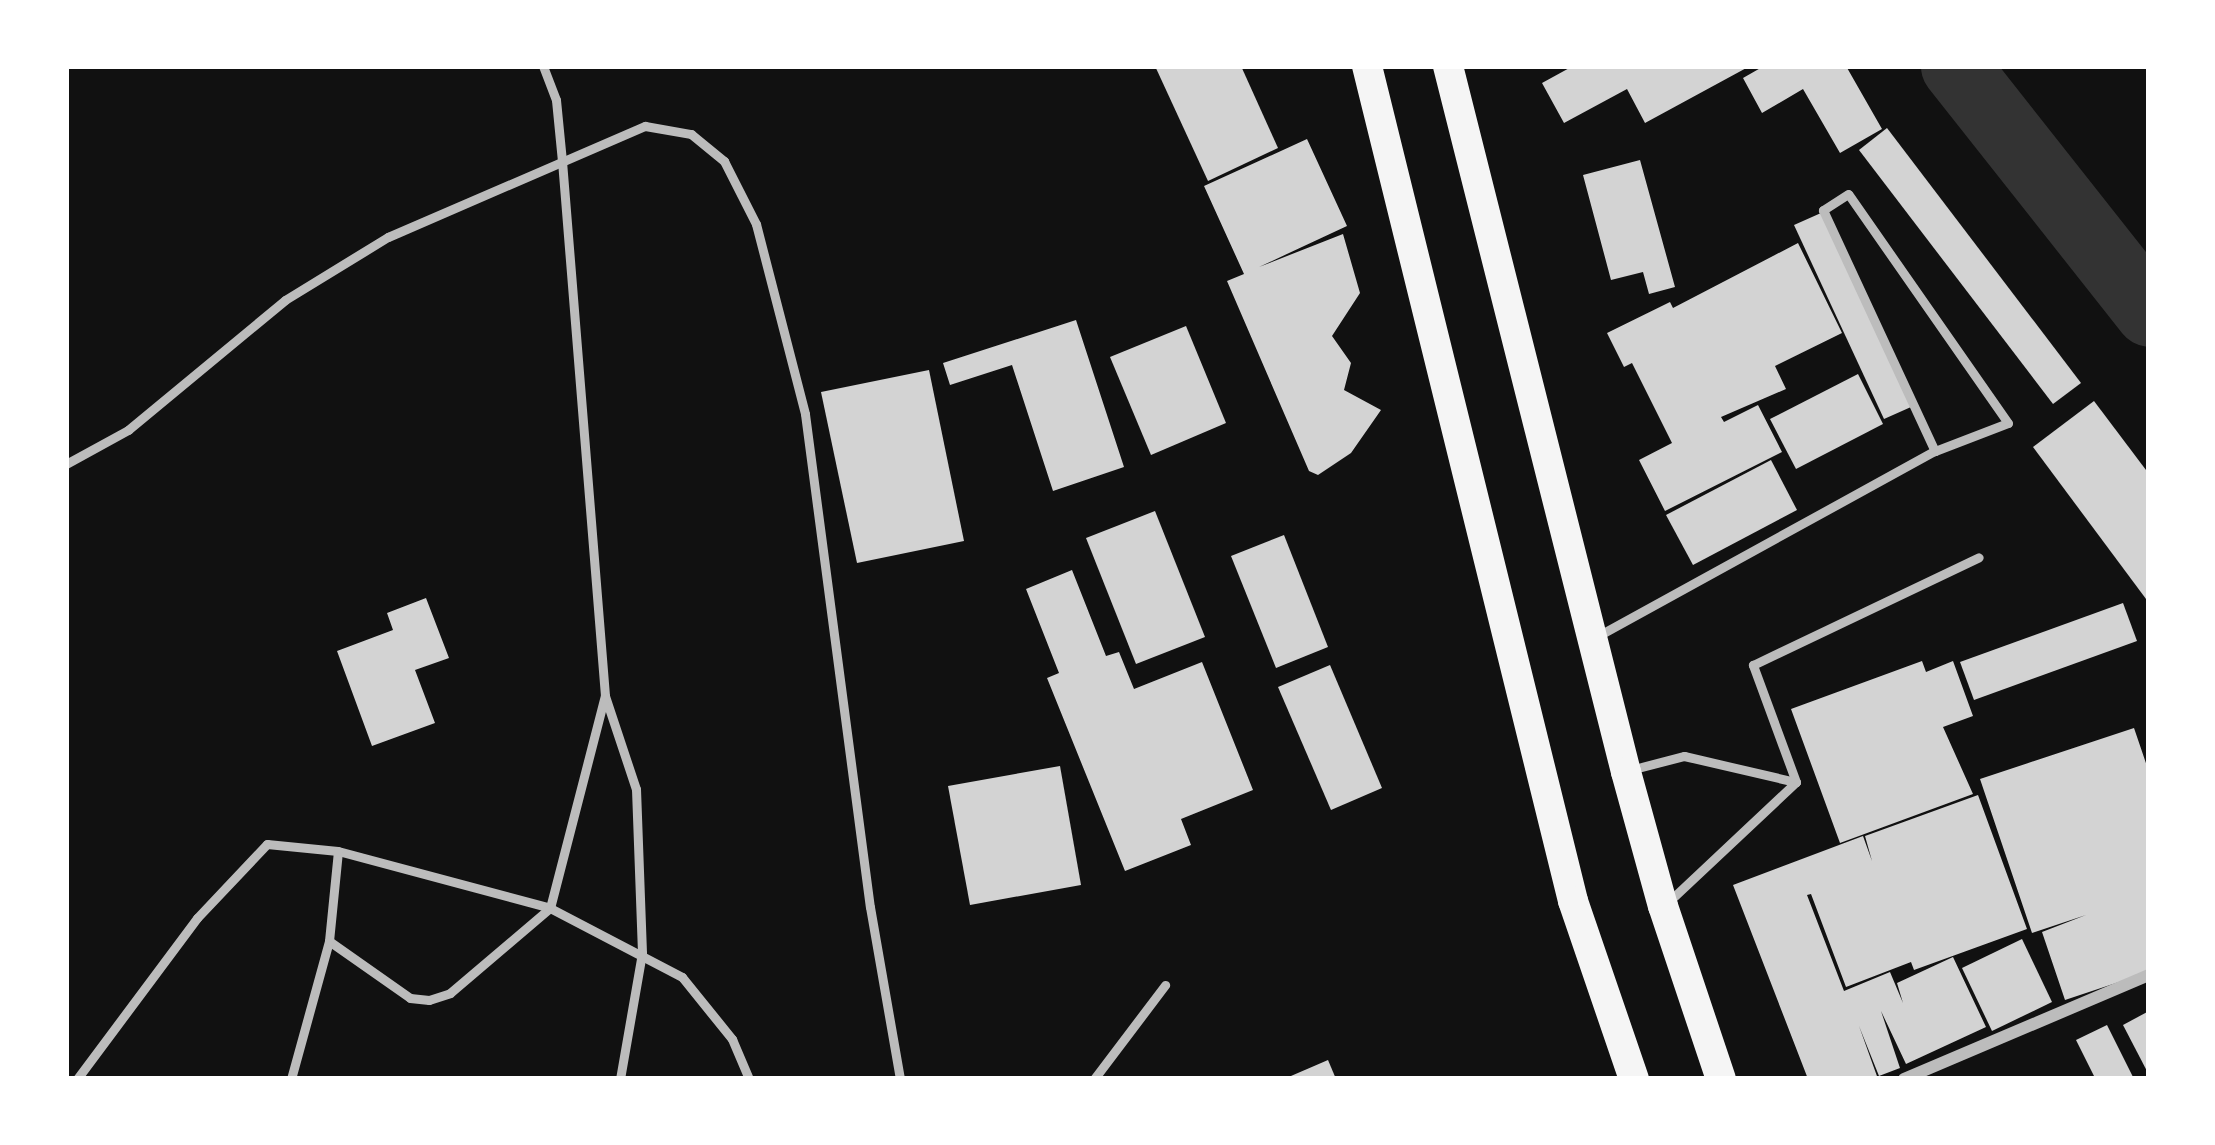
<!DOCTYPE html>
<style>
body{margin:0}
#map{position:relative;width:2215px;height:1145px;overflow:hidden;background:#111;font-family:"Public Sans",sans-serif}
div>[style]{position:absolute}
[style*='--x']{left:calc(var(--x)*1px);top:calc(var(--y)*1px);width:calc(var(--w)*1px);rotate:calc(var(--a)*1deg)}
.river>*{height:69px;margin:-34.5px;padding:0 34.5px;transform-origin:34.5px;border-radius:34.5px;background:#333}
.building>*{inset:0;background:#d3d3d3}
.service>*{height:9px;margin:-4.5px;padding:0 4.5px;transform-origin:4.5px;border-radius:4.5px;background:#bcbcbc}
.minor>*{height:12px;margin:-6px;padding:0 6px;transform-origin:6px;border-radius:6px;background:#bcbcbc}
.primary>*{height:30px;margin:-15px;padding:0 15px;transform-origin:15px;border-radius:15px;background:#f5f5f5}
span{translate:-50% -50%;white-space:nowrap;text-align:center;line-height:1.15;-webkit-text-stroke:9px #fff;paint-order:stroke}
.frame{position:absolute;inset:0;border:69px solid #fff;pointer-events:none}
</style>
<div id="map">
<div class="river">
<i style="--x:1955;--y:66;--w:313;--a:51.7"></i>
</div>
<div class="building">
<i style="clip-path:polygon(1155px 66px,1241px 66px,1278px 148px,1208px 181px)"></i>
<i style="clip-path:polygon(1573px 66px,1750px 66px,1645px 123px,1627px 89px,1564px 123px,1542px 83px)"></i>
<i style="clip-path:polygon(1764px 66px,1846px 66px,1882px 129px,1840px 153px,1803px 89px,1762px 113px,1743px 78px)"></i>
<i style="clip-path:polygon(1887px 128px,2081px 383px,2053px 404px,1859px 150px)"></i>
<i style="clip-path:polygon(1307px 139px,1347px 226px,1259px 267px,1343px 234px,1360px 293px,1332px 336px,1351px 363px,1344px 390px,1381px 410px,1351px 453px,1318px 475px,1309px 471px,1227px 281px,1244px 274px,1204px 186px)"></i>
<i style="clip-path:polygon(1640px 160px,1675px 287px,1649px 294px,1643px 272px,1611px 280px,1583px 175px)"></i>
<i style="clip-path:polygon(1821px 213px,1911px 407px,1884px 419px,1794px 225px)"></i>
<i style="clip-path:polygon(1798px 243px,1842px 333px,1775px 366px,1786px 389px,1721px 417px,1724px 422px,1758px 405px,1782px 452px,1665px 511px,1639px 460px,1672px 443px,1632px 363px,1624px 367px,1607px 333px,1670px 302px,1673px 308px)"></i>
<i style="clip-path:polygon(1076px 320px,1124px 467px,1053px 491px,1012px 365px,950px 385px,943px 363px)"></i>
<i style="clip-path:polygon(1186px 326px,1226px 423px,1151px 455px,1110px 357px)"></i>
<i style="clip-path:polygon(929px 370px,964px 541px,857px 563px,821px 392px)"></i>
<i style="clip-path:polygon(1858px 374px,1883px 424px,1796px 469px,1770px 419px)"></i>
<i style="clip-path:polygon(2094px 401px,2149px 474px,2149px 603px,2033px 447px)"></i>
<i style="clip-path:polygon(1771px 460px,1797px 510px,1693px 565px,1666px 515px)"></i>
<i style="clip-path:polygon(1155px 511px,1205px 637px,1136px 664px,1086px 538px)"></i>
<i style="clip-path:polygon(1284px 535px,1328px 647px,1276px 668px,1231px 556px)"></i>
<i style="clip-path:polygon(1072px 570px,1106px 656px,1119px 652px,1134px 689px,1202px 662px,1253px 790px,1181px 819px,1191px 845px,1125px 871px,1047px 678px,1059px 673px,1026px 589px)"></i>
<i style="clip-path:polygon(426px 598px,449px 658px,415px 670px,435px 723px,372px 746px,337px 651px,393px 630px,387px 613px)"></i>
<i style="clip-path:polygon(2123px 603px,2137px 641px,1974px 700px,1960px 662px)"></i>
<i style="clip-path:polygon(1922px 661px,1926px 672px,1953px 661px,1973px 716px,1943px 727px,1973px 794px,1840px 843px,1791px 709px)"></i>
<i style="clip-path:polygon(1330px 665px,1382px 788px,1331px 810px,1278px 687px)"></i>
<i style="clip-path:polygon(2134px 728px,2149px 772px,2149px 972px,2065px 1000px,2042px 932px,2086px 915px,2032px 933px,1980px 779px)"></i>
<i style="clip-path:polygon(1060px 766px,1081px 885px,970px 905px,948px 786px)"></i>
<i style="clip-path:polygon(1978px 795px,2027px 929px,1914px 970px,1911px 962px,1846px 987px,1811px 894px,1807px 895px,1844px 991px,1890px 972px,1903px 1003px,1897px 983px,1953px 957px,1986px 1027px,1906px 1064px,1881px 1011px,1900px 1068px,1879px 1076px,1859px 1026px,1878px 1079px,1808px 1079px,1733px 885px,1863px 836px,1872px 861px,1865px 836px)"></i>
<i style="clip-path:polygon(2022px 939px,2052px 1002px,1992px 1031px,1962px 968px)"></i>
<i style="clip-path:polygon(2149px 1011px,2149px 1075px,2123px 1025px)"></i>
<i style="clip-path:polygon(2107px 1025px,2134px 1079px,2094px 1076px,2076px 1040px)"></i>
<i style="clip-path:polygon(1328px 1060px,1336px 1079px,1284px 1079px)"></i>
</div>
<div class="service">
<i style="--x:543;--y:66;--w:36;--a:69"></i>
<i style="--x:556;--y:100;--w:61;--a:84.4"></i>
<i style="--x:562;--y:161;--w:537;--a:85.4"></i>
<i style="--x:605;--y:696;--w:98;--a:71.6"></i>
<i style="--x:636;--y:789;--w:164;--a:87.9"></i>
<i style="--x:642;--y:953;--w:128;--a:99.9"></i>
<i style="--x:66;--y:464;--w:71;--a:-28.7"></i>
<i style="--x:128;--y:430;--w:204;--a:-39.6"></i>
<i style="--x:285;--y:300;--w:121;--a:-31.5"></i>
<i style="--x:388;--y:237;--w:280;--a:-23.4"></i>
<i style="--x:645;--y:126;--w:47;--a:9.9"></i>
<i style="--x:691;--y:134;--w:43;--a:39.3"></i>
<i style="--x:724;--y:161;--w:71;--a:63.1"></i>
<i style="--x:756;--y:224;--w:196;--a:75.5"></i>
<i style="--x:805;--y:414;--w:497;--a:82.5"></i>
<i style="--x:870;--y:907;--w:175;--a:80.1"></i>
<i style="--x:1596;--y:637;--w:387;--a:-28.8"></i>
<i style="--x:1935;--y:451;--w:78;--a:-21"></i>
<i style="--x:2008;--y:423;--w:279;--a:-124.9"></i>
<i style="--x:1848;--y:194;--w:30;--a:147"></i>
<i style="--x:1823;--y:210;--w:266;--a:65.1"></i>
<i style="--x:1634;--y:769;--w:52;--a:-14.6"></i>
<i style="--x:1684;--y:756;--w:115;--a:13.1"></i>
<i style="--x:1796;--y:782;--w:177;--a:136.8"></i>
<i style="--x:1796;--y:782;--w:125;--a:-110.2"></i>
<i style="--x:1753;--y:665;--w:250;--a:-25.5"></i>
<i style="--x:329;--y:941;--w:99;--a:35.1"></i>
<i style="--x:410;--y:998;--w:19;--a:6"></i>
<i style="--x:429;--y:1000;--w:22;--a:-18"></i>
<i style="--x:450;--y:993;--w:131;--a:-40.4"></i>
<i style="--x:550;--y:908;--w:219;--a:-75.5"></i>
<i style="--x:77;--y:1079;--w:201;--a:-53.3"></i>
<i style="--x:197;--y:918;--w:102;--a:-46.6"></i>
<i style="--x:267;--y:844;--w:71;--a:5.6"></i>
<i style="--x:338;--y:851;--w:220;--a:15"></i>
<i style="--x:550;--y:908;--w:149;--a:27.6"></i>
<i style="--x:682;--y:977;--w:80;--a:51.1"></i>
<i style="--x:732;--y:1039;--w:43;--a:67"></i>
<i style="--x:291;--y:1079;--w:143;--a:-74.6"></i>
<i style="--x:329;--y:941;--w:90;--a:-84.3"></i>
<i style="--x:1094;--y:1079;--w:118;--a:-52.9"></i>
</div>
<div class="minor">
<i style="--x:1904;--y:1079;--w:266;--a:-23"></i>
</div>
<div class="primary">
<i style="--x:1367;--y:66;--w:860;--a:76.14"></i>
<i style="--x:1573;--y:901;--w:188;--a:71.1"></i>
<i style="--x:1448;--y:66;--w:728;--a:75.85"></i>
<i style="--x:1626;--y:772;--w:139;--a:74.6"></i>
<i style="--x:1663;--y:906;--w:182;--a:71.5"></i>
</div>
<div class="frame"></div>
</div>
